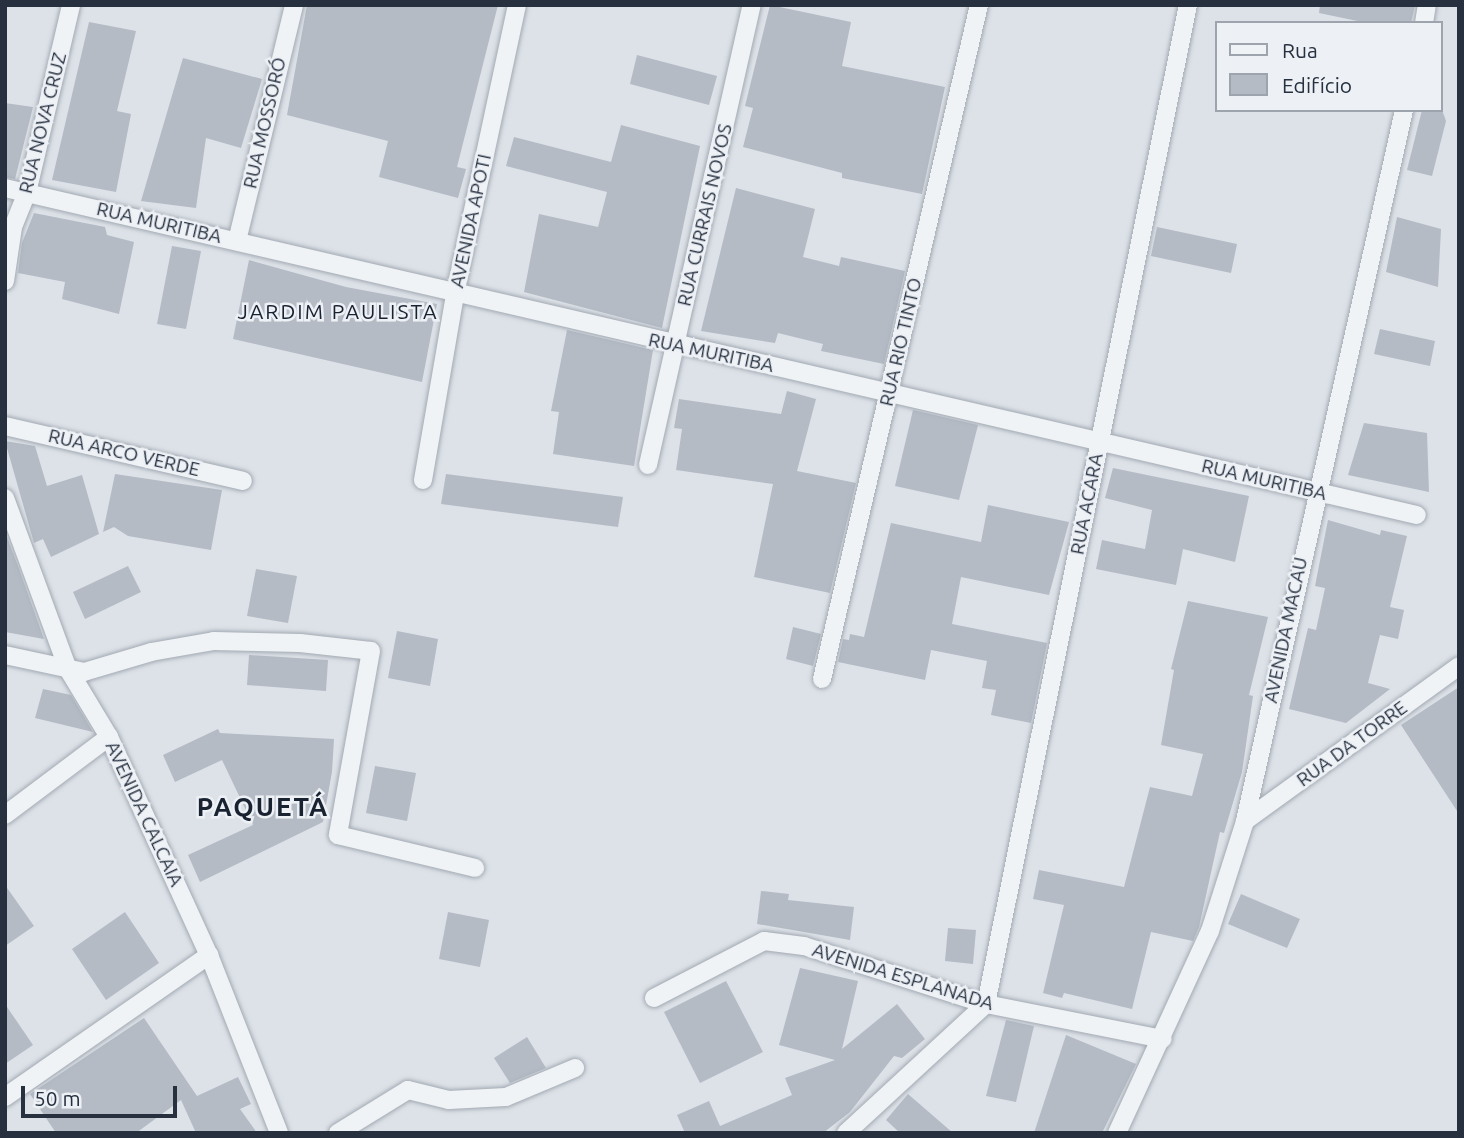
<!DOCTYPE html>
<meta charset="utf-8">
<style>
body{margin:0}
#map{position:relative;width:1464px;height:1138px;overflow:hidden;background:#dde2e8;font-family:Ubuntu,sans-serif}
div>[style]{position:absolute}
[style*='--x']{left:calc(var(--x)*1px);top:calc(var(--y)*1px);width:calc(var(--w)*1px);rotate:calc(var(--a)*1deg)}
.building>*{inset:0;background:#b4bbc5}
.roads{filter:drop-shadow(0 0 2px #a2a9b2) drop-shadow(0 0 2px #a2a9b2)}
.street>*{height:18px;margin:-9px;padding:0 9px;transform-origin:9px;border-radius:9px;background:#f0f3f6}
span{translate:-50% -50%;white-space:nowrap;text-align:center;line-height:1.15;-webkit-text-stroke:5px #edf1f6;paint-order:stroke}
.street-label{font-size:19px;color:#26303f}
.neighbourhood-label{font-size:21px;color:#182230;letter-spacing:2px}
.district-label{font-size:26px;color:#182230;font-weight:700;letter-spacing:2px}
.frame{position:absolute;inset:0;border:7px solid #26303f;pointer-events:none}
.legend{position:absolute;left:1215px;top:21px;width:228px;height:91px;box-sizing:border-box;background:#edf1f6;border:2px solid #9da4ad;margin:0;padding:9px 12px;list-style:none;font-size:21px;color:#26303f}
.legend li{display:flex;align-items:center;gap:14px;height:35px}
.legend b{width:35px;border:2px solid #9da4ad}
.scale{position:absolute;left:21px;top:1086px;width:156px;height:32px;box-sizing:border-box;border:4px solid #26303f;border-top:0;padding-left:9px;font-size:21px;line-height:24px;white-space:nowrap;color:#26303f;-webkit-text-stroke:5px #edf1f6;paint-order:stroke}
</style>
<div id="map">
<div class="building">
<i style="clip-path:polygon(307px 5px,498px 5px,457px 167px,466px 169px,458px 198px,379px 177px,388px 141px,287px 115px)"></i>
<i style="clip-path:polygon(770px 5px,851px 22px,842px 66px,945px 87px,922px 194px,842px 178px,842px 173px,743px 147px,753px 108px,745px 106px)"></i>
<i style="clip-path:polygon(1320px 5px,1415px 5px,1411px 23px,1367px 23px,1319px 13px)"></i>
<i style="clip-path:polygon(89px 22px,136px 31px,117px 111px,131px 114px,116px 192px,52px 180px)"></i>
<i style="clip-path:polygon(637px 55px,717px 76px,709px 105px,630px 84px)"></i>
<i style="clip-path:polygon(183px 58px,262px 79px,241px 148px,206px 138px,196px 208px,141px 201px)"></i>
<i style="clip-path:polygon(5px 103px,33px 107px,15px 179px,5px 177px)"></i>
<i style="clip-path:polygon(1422px 110px,1442px 110px,1446px 121px,1432px 176px,1407px 170px)"></i>
<i style="clip-path:polygon(621px 125px,700px 146px,662px 328px,524px 292px,539px 214px,598px 227px,607px 192px,506px 166px,514px 137px,611px 162px)"></i>
<i style="clip-path:polygon(736px 188px,815px 209px,803px 257px,839px 266px,841px 257px,905px 271px,884px 364px,821px 351px,823px 344px,778px 333px,775px 343px,701px 331px)"></i>
<i style="clip-path:polygon(34px 213px,105px 227px,107px 235px,134px 242px,119px 314px,62px 299px,65px 282px,18px 273px,22px 243px)"></i>
<i style="clip-path:polygon(1397px 217px,1441px 229px,1438px 287px,1386px 272px)"></i>
<i style="clip-path:polygon(1157px 227px,1237px 244px,1231px 273px,1151px 256px)"></i>
<i style="clip-path:polygon(172px 246px,201px 251px,186px 329px,157px 324px)"></i>
<i style="clip-path:polygon(249px 260px,346px 287px,437px 304px,422px 382px,233px 339px)"></i>
<i style="clip-path:polygon(1380px 329px,1435px 341px,1430px 366px,1374px 354px)"></i>
<i style="clip-path:polygon(567px 330px,653px 350px,634px 466px,553px 454px,559px 412px,551px 411px)"></i>
<i style="clip-path:polygon(787px 391px,816px 399px,797px 471px,856px 483px,830px 593px,754px 577px,773px 484px,676px 470px,682px 429px,674px 428px,679px 399px,781px 414px)"></i>
<i style="clip-path:polygon(913px 410px,978px 425px,959px 500px,895px 486px)"></i>
<i style="clip-path:polygon(1364px 423px,1427px 433px,1429px 492px,1348px 475px)"></i>
<i style="clip-path:polygon(5px 441px,35px 446px,47px 486px,82px 475px,99px 534px,51px 557px,43px 539px,34px 543px)"></i>
<i style="clip-path:polygon(1113px 468px,1249px 496px,1235px 562px,1183px 549px,1176px 585px,1096px 569px,1102px 540px,1145px 549px,1152px 510px,1105px 498px)"></i>
<i style="clip-path:polygon(115px 474px,222px 490px,211px 550px,128px 536px,114px 527px,103px 532px)"></i>
<i style="clip-path:polygon(446px 474px,623px 497px,618px 527px,441px 504px)"></i>
<i style="clip-path:polygon(988px 505px,1069px 522px,1049px 595px,961px 577px,952px 624px,1047px 643px,1031px 723px,991px 715px,996px 690px,982px 688px,987px 661px,931px 650px,925px 680px,838px 662px,843px 639px,849px 640px,850px 634px,864px 637px,891px 523px,981px 542px)"></i>
<i style="clip-path:polygon(1328px 520px,1380px 535px,1381px 530px,1407px 536px,1390px 607px,1404px 610px,1398px 639px,1380px 635px,1368px 683px,1390px 689px,1346px 723px,1289px 709px,1308px 628px,1316px 630px,1325px 588px,1315px 586px)"></i>
<i style="clip-path:polygon(5px 532px,18px 566px,44px 639px,5px 632px)"></i>
<i style="clip-path:polygon(128px 566px,141px 592px,85px 619px,73px 592px)"></i>
<i style="clip-path:polygon(256px 569px,297px 576px,288px 623px,247px 616px)"></i>
<i style="clip-path:polygon(1188px 601px,1268px 617px,1249px 695px,1253px 696px,1242px 772px,1224px 833px,1220px 832px,1199px 927px,1193px 941px,1151px 932px,1132px 1009px,1064px 993px,1062px 998px,1043px 993px,1064px 905px,1033px 899px,1039px 870px,1124px 887px,1150px 787px,1192px 796px,1203px 754px,1161px 745px,1174px 670px,1171px 669px)"></i>
<i style="clip-path:polygon(793px 627px,821px 634px,813px 666px,786px 659px)"></i>
<i style="clip-path:polygon(397px 631px,438px 639px,430px 686px,388px 678px)"></i>
<i style="clip-path:polygon(249px 655px,328px 660px,326px 691px,247px 685px)"></i>
<i style="clip-path:polygon(1459px 687px,1459px 814px,1401px 725px)"></i>
<i style="clip-path:polygon(43px 689px,71px 695px,93px 732px,35px 718px)"></i>
<i style="clip-path:polygon(218px 729px,220px 733px,334px 739px,332px 772px,323px 822px,200px 882px,188px 855px,253px 825px,222px 760px,175px 782px,163px 755px)"></i>
<i style="clip-path:polygon(375px 766px,416px 773px,407px 821px,366px 813px)"></i>
<i style="clip-path:polygon(5px 885px,34px 926px,5px 946px)"></i>
<i style="clip-path:polygon(761px 891px,789px 894px,788px 900px,854px 907px,850px 940px,757px 924px)"></i>
<i style="clip-path:polygon(1241px 894px,1300px 919px,1287px 948px,1228px 924px)"></i>
<i style="clip-path:polygon(125px 912px,159px 963px,106px 1000px,72px 949px)"></i>
<i style="clip-path:polygon(448px 912px,489px 920px,480px 967px,439px 959px)"></i>
<i style="clip-path:polygon(948px 928px,976px 930px,973px 964px,945px 961px)"></i>
<i style="clip-path:polygon(800px 968px,858px 981px,842px 1049px,897px 1004px,925px 1039px,902px 1058px,894px 1056px,850px 1112px,823px 1133px,685px 1133px,677px 1115px,709px 1101px,720px 1126px,792px 1095px,785px 1078px,835px 1060px,779px 1045px)"></i>
<i style="clip-path:polygon(726px 981px,763px 1052px,700px 1083px,664px 1012px)"></i>
<i style="clip-path:polygon(5px 1004px,33px 1045px,5px 1064px)"></i>
<i style="clip-path:polygon(144px 1018px,197px 1096px,238px 1077px,251px 1104px,240px 1109px,257px 1133px,196px 1133px,181px 1100px,136px 1133px,56px 1133px,30px 1094px)"></i>
<i style="clip-path:polygon(1006px 1020px,1034px 1026px,1016px 1102px,986px 1096px)"></i>
<i style="clip-path:polygon(1066px 1035px,1136px 1064px,1102px 1133px,1034px 1133px)"></i>
<i style="clip-path:polygon(527px 1037px,546px 1068px,510px 1083px,494px 1058px)"></i>
<i style="clip-path:polygon(908px 1094px,953px 1133px,900px 1133px,886px 1120px)"></i>
</div>
<div class="roads">
<div class="street">
<i style="--x:1424;--y:23;--w:18;--a:-81"></i>
<i style="--x:5;--y:188;--w:1449;--a:13.04"></i>
<i style="--x:237;--y:241;--w:243;--a:-76.4"></i>
<i style="--x:5;--y:281;--w:55;--a:-81.6"></i>
<i style="--x:13;--y:227;--w:37;--a:-68"></i>
<i style="--x:27;--y:193;--w:193;--a:-76.8"></i>
<i style="--x:5;--y:426;--w:244;--a:13"></i>
<i style="--x:648;--y:465;--w:472;--a:-77.3"></i>
<i style="--x:423;--y:480;--w:189;--a:-80.2"></i>
<i style="--x:455;--y:294;--w:296;--a:-77.9"></i>
<i style="--x:5;--y:498;--w:182;--a:69.8"></i>
<i style="--x:68;--y:669;--w:79;--a:58.9"></i>
<i style="--x:109;--y:737;--w:240;--a:65.4"></i>
<i style="--x:209;--y:955;--w:191;--a:68.5"></i>
<i style="--x:5;--y:655;--w:81;--a:12.1"></i>
<i style="--x:84;--y:672;--w:70;--a:-16.6"></i>
<i style="--x:151;--y:652;--w:64;--a:-9.9"></i>
<i style="--x:214;--y:641;--w:86;--a:1.3"></i>
<i style="--x:300;--y:643;--w:71;--a:6.4"></i>
<i style="--x:371;--y:651;--w:187;--a:100.2"></i>
<i style="--x:338;--y:835;--w:141;--a:13.5"></i>
<i style="--x:822;--y:679;--w:692;--a:-76.89"></i>
<i style="--x:5;--y:815;--w:130;--a:-36.9"></i>
<i style="--x:1245;--y:821;--w:264;--a:-35.9"></i>
<i style="--x:654;--y:998;--w:124;--a:-27.4"></i>
<i style="--x:764;--y:941;--w:40;--a:7.1"></i>
<i style="--x:804;--y:946;--w:191;--a:17.7"></i>
<i style="--x:986;--y:1004;--w:180;--a:11.2"></i>
<i style="--x:5;--y:1097;--w:249;--a:-34.8"></i>
<i style="--x:338;--y:1133;--w:82;--a:-31.6"></i>
<i style="--x:408;--y:1090;--w:42;--a:13.7"></i>
<i style="--x:449;--y:1100;--w:57;--a:-3"></i>
<i style="--x:506;--y:1097;--w:75;--a:-22.8"></i>
<i style="--x:846;--y:1133;--w:190;--a:-42.7"></i>
<i style="--x:986;--y:1004;--w:1019;--a:-78.57"></i>
<i style="--x:1117;--y:1133;--w:222;--a:-65.3"></i>
<i style="--x:1210;--y:931;--w:115;--a:-72.3"></i>
<i style="--x:1245;--y:821;--w:729;--a:-77.39"></i>
</div>
</div>
<div class="street-label">
<span style="left:43px;top:123px;rotate:-76deg">RUA NOVA CRUZ</span>
<span style="left:265px;top:123px;rotate:-77deg">RUA MOSSORÓ</span>
<span style="left:705px;top:215px;rotate:-77deg">RUA CURRAIS NOVOS</span>
<span style="left:471px;top:221px;rotate:-78deg">AVENIDA APOTI</span>
<span style="left:159px;top:223px;rotate:13deg">RUA MURITIBA</span>
<span style="left:901px;top:342px;rotate:-77deg">RUA RIO TINTO</span>
<span style="left:711px;top:353px;rotate:12deg">RUA MURITIBA</span>
<span style="left:124px;top:453px;rotate:13deg">RUA ARCO VERDE</span>
<span style="left:1264px;top:480px;rotate:13deg">RUA MURITIBA</span>
<span style="left:1087px;top:504px;rotate:-79deg">RUA ACARA</span>
<span style="left:1286px;top:630px;rotate:-78deg">AVENIDA MACAU</span>
<span style="left:1352px;top:744px;rotate:-36deg">RUA DA TORRE</span>
<span style="left:144px;top:814px;rotate:65deg">AVENIDA CALCAIA</span>
<span style="left:903px;top:977px;rotate:17deg">AVENIDA ESPLANADA</span>
</div>
<div class="neighbourhood-label">
<span style="left:338px;top:311px">JARDIM PAULISTA</span>
</div>
<div class="district-label">
<span style="left:263px;top:807px">PAQUETÁ</span>
</div>
<div class="frame"></div>
<ul class="legend">
<li><b style="height:9px;background:#f0f3f6"></b>Rua</li>
<li><b style="height:19px;background:#b4bbc5"></b>Edifício</li>
</ul>
<div class="scale">50 m</div>
</div>
